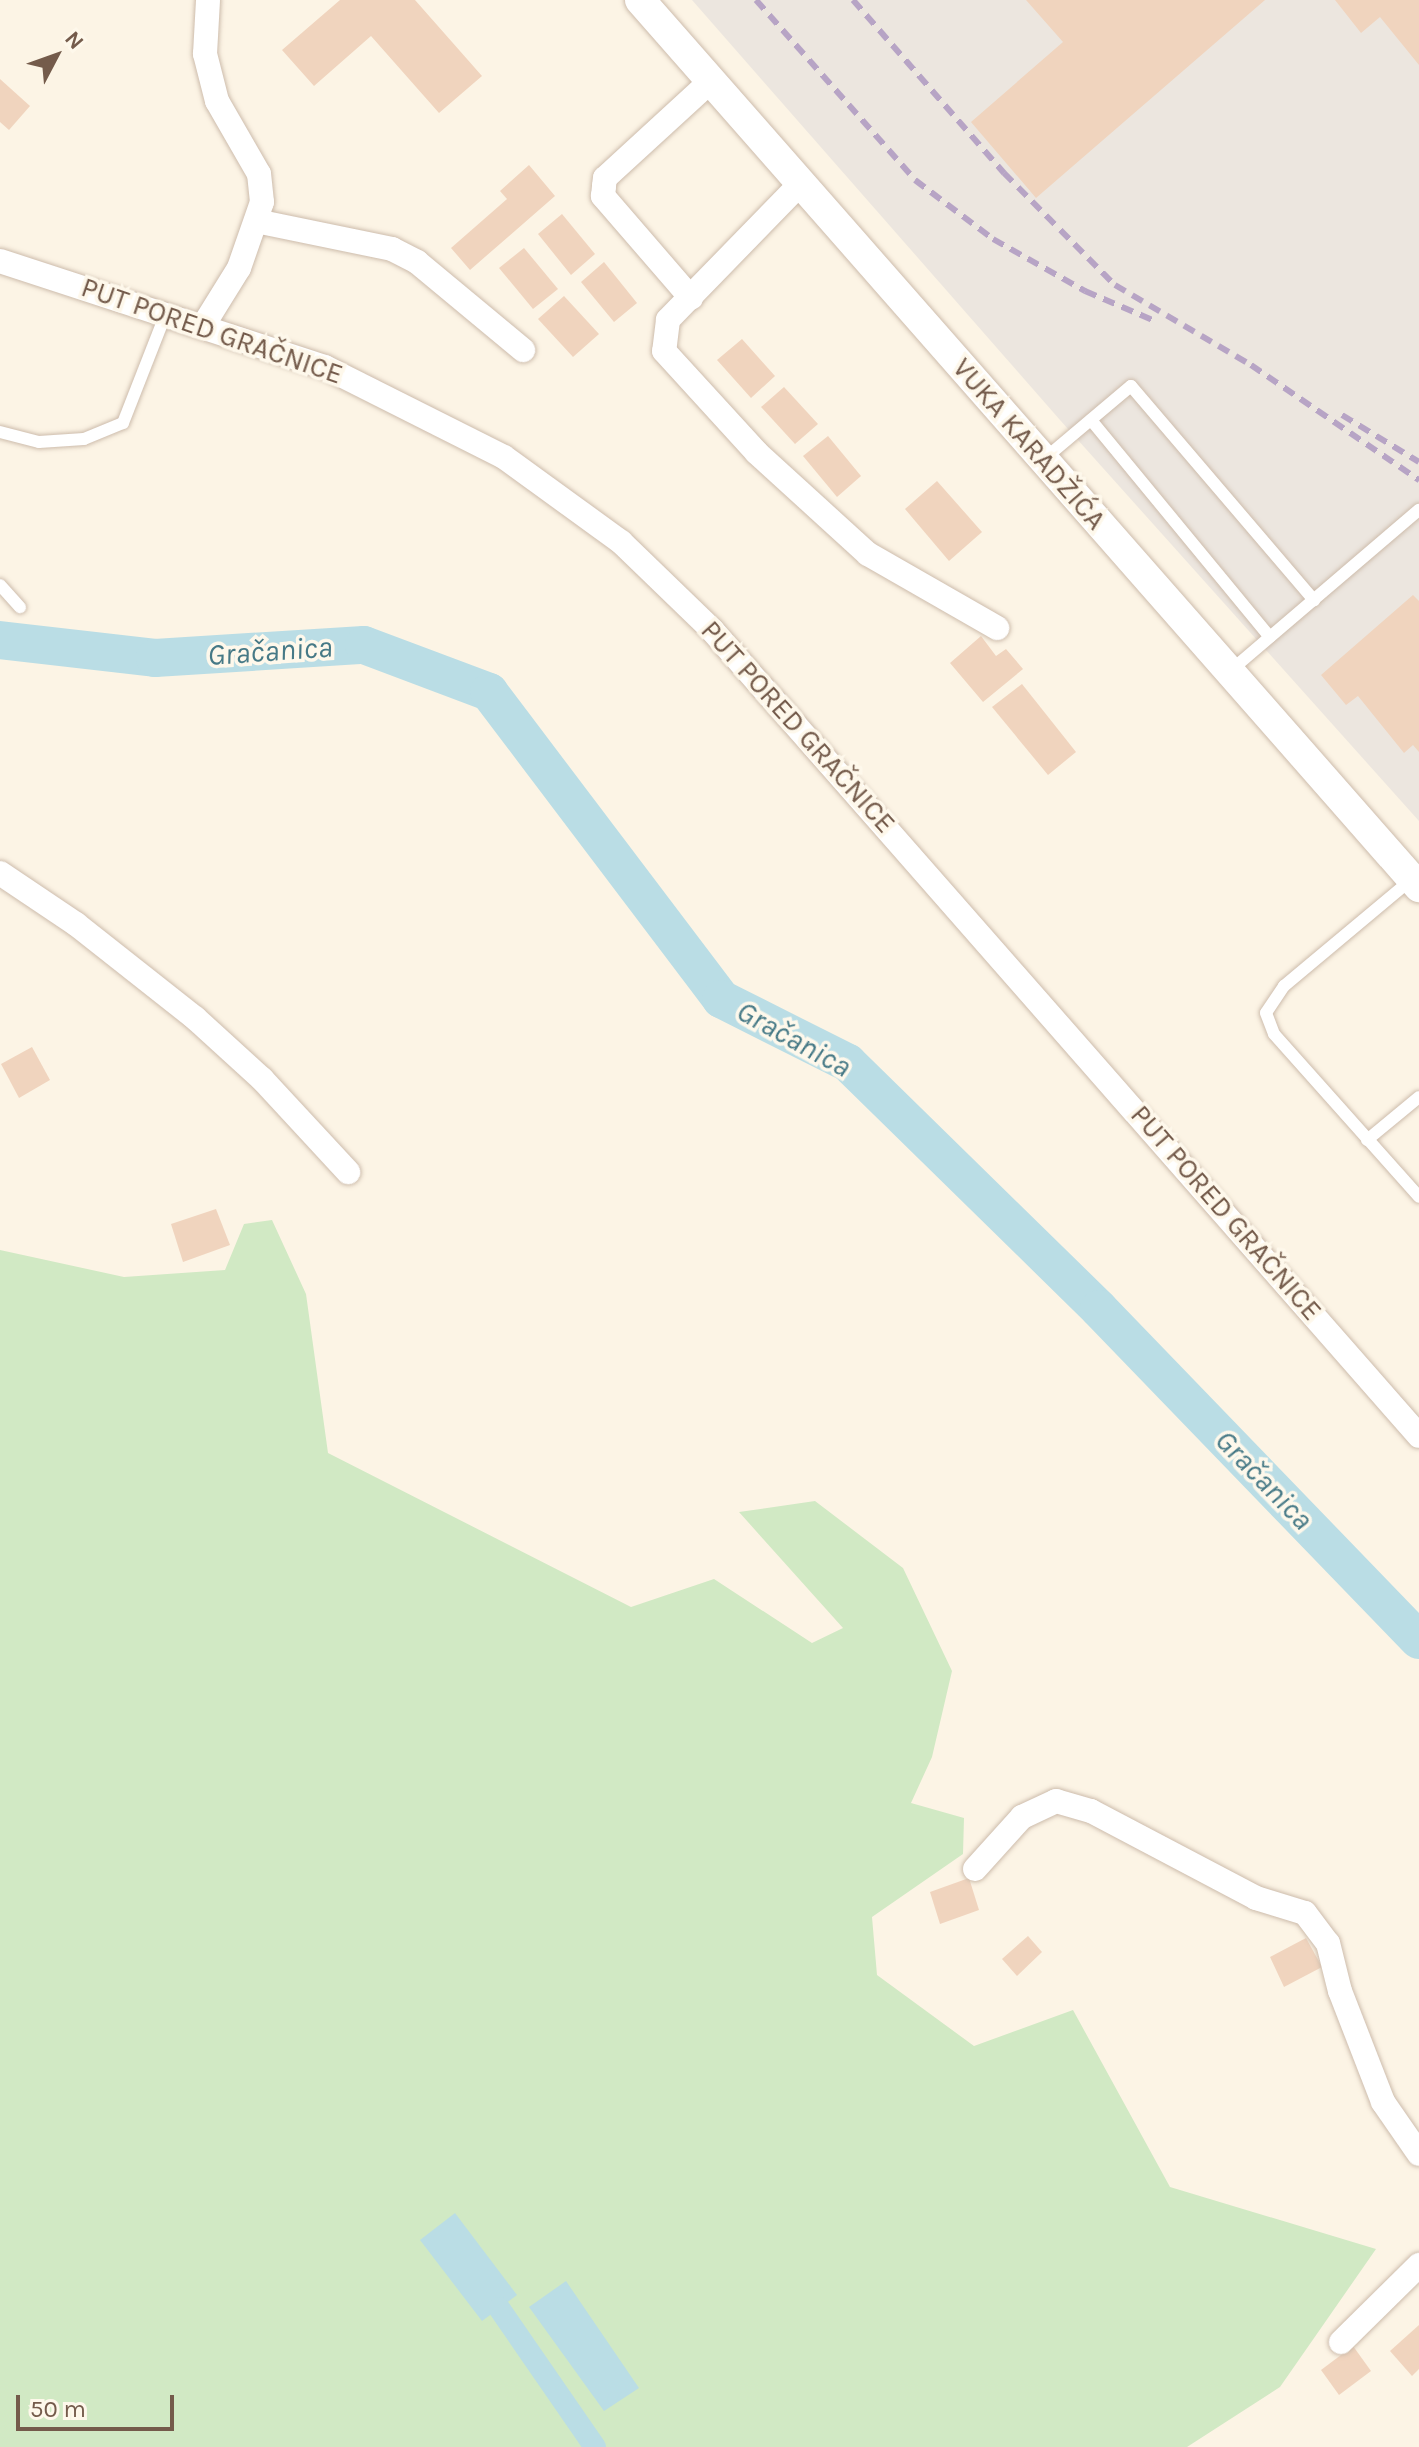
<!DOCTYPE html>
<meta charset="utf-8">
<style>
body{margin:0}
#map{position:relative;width:1419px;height:2447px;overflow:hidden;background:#fcf4e5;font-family:Karla,sans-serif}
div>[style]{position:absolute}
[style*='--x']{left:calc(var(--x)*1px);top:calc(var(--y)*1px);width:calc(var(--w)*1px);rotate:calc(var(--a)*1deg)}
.industrial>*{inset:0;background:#ece6df}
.green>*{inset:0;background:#d1e9c4}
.water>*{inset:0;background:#badde5}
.canal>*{height:22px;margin:-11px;padding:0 11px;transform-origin:11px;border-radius:11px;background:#badde5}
.river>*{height:38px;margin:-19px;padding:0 19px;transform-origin:19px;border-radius:19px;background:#badde5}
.building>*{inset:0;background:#f0d4be}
.roads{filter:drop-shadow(0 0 2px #cdbcac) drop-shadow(0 0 2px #cdbcac)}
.service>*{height:12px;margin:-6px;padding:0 6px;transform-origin:6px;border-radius:6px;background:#fff}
.minor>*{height:24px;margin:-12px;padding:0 12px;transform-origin:12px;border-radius:12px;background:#fff}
.tertiary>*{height:30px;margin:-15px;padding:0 15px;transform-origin:15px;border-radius:15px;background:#fff}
.rail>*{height:6px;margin-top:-3px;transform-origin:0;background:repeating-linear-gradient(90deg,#b7a4c5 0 12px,transparent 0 20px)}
span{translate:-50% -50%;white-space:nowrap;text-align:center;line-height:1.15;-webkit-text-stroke:7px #fef8eb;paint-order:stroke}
.street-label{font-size:28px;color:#745b4b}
.water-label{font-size:30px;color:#467986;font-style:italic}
.north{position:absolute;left:16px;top:16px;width:80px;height:80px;-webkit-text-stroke:6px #fef8eb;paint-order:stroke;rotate:49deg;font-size:22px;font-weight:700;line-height:32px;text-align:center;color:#745b4b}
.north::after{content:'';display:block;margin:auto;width:28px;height:36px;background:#745b4b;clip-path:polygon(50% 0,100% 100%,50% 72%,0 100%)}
.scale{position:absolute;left:16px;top:2395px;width:158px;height:36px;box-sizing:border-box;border:4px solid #745b4b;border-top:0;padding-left:10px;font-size:24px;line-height:28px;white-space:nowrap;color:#745b4b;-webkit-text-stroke:6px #fef8eb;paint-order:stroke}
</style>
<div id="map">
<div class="industrial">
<i style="clip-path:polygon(692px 0,1419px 0,1419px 821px,1060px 420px)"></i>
</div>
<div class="green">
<i style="clip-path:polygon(272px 1220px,306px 1294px,328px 1453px,631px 1607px,714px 1579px,812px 1643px,843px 1628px,739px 1512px,815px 1501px,903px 1568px,952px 1671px,932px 1757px,911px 1803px,964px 1818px,963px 1854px,872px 1917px,877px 1975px,974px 2046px,1073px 2010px,1170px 2187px,1376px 2249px,1280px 2387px,1187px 2447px,0 2447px,0 1250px,124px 1277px,225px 1270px,244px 1224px)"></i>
</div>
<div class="water">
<i style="clip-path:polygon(455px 2213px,517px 2295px,482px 2321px,420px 2240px)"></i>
<i style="clip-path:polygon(566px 2281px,639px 2388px,604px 2411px,529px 2307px)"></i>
</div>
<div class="canal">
<i style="--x:499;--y:2308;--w:169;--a:55.4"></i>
</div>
<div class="river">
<i style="--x:0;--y:640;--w:156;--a:6.6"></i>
<i style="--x:155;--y:658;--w:209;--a:-3.6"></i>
<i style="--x:364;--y:645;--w:134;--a:20.6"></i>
<i style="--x:489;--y:692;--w:385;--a:52.9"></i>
<i style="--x:721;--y:999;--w:142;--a:26.7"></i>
<i style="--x:848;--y:1063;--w:351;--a:44.4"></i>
<i style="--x:1099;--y:1309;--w:460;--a:46"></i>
</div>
<div class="building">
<i style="clip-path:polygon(340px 0,415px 0,482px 76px,439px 113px,371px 36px,314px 86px,282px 50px)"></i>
<i style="clip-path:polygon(1026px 0,1265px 0,1036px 198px,971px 122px,1063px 42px)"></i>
<i style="clip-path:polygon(1335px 0,1419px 0,1419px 65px,1380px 17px,1361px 33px)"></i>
<i style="clip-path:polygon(0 79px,30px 106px,9px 130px,0 122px)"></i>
<i style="clip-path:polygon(529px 165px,555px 196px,470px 270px,451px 248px,507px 199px,500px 191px)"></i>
<i style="clip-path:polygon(562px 214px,595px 254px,571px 275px,538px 234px)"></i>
<i style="clip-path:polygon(524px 248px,558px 289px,533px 309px,499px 268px)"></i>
<i style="clip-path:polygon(604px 262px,637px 303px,614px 322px,581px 282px)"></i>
<i style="clip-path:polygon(564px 296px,599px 334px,573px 357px,538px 319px)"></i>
<i style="clip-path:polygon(742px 339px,775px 376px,751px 398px,717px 360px)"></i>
<i style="clip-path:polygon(784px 387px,818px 424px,795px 444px,761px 407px)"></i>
<i style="clip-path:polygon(828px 436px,861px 476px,837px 497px,803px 456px)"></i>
<i style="clip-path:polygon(937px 481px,982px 532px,949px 561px,905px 509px)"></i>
<i style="clip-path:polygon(1413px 595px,1419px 601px,1419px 752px,1413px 745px,1404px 753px,1358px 696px,1346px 705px,1321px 675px)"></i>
<i style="clip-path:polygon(981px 636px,996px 656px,1006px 649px,1023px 669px,983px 702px,950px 663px)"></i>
<i style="clip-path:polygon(1022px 684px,1076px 752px,1048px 775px,992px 707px)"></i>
<i style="clip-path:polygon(32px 1047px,50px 1080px,19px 1098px,1px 1064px)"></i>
<i style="clip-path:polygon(216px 1209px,230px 1245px,183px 1262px,171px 1224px)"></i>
<i style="clip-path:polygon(969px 1878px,979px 1910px,940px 1924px,930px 1892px)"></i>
<i style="clip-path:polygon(1028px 1936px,1042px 1952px,1017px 1976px,1002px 1959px)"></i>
<i style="clip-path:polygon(1306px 1938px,1322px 1967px,1284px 1987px,1270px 1957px)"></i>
<i style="clip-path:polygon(1419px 2325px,1419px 2369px,1412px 2376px,1390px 2351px)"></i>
<i style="clip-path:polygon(1353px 2346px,1371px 2371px,1339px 2395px,1321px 2370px)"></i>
</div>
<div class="roads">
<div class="service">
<i style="--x:1091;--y:420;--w:281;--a:50.5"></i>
<i style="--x:0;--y:432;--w:40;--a:14.4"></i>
<i style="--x:39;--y:442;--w:45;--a:-3.8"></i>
<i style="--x:84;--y:439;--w:42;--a:-22.3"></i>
<i style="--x:123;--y:423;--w:118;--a:-68.6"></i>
<i style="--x:1043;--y:460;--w:115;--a:-40.1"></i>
<i style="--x:1131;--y:386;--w:282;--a:49.5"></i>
<i style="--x:0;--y:585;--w:30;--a:48"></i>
<i style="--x:1229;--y:672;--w:250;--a:-40.5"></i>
<i style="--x:1412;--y:879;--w:167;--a:140.1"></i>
<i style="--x:1284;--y:986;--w:32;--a:124"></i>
<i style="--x:1266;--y:1013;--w:22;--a:69"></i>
<i style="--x:1274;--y:1034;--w:218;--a:48.3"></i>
<i style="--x:1367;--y:1140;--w:67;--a:-39.6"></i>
</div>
<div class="minor">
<i style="--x:801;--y:183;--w:191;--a:134.2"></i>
<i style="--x:668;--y:320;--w:31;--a:97"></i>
<i style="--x:664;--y:351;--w:138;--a:47.6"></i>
<i style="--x:757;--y:453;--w:150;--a:42.3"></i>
<i style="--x:868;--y:554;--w:149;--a:29.8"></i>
<i style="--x:256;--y:221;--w:139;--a:11.6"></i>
<i style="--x:392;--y:249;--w:28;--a:27"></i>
<i style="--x:417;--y:262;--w:138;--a:39.7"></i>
<i style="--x:0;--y:261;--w:342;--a:18.1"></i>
<i style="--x:325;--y:367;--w:200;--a:26.7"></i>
<i style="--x:504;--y:457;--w:145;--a:36"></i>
<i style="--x:621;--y:542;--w:127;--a:44"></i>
<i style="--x:712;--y:630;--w:1072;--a:48.74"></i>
<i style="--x:691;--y:298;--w:135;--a:-130.8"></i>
<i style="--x:603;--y:196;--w:10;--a:-84"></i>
<i style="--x:604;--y:186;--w:8;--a:-83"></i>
<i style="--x:605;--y:178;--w:144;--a:-42.5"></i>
<i style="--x:203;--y:326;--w:68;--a:-58.2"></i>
<i style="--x:239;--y:268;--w:70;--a:-70.8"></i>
<i style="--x:262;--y:202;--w:28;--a:-96"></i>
<i style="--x:259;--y:174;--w:84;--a:-119.9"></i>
<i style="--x:217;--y:101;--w:49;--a:-104.3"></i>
<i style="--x:205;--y:54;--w:54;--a:-86.8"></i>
<i style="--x:0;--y:873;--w:92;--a:33.9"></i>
<i style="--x:76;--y:924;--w:152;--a:38.3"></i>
<i style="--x:195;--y:1018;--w:91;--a:42.3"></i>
<i style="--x:262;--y:1079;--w:127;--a:47.2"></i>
<i style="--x:975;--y:1869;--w:70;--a:-47.9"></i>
<i style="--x:1022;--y:1817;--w:38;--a:-25"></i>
<i style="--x:1056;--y:1801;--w:36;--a:16"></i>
<i style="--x:1091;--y:1811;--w:187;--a:27.8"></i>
<i style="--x:1256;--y:1898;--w:51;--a:17"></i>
<i style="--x:1305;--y:1913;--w:38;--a:53"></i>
<i style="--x:1328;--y:1943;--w:49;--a:76"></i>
<i style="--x:1340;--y:1991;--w:119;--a:68.8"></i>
<i style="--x:1383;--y:2102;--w:63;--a:55.3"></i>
<i style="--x:1341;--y:2342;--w:110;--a:-44.6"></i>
</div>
<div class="tertiary">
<i style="--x:640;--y:0;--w:1181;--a:48.71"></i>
</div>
</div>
<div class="rail">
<i style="--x:756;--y:0;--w:240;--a:48.5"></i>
<i style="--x:915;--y:180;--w:98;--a:37.1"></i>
<i style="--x:993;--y:239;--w:106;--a:29.5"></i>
<i style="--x:1085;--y:291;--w:76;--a:23.2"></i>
<i style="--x:853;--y:0;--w:230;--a:48.9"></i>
<i style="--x:1004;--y:173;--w:158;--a:45.3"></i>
<i style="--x:1115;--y:285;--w:158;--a:30.5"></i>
<i style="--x:1251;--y:365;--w:204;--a:34.4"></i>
<i style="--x:1342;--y:415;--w:90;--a:31.4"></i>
</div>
<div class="street-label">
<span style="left:212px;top:331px;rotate:19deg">PUT PORED GRAČNICE</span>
<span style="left:1029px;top:444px;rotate:49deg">VUKA KARADŽIĆA</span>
<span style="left:798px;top:727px;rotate:48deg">PUT PORED GRAČNICE</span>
<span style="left:1226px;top:1213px;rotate:49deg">PUT PORED GRAČNICE</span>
</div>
<div class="water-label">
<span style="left:270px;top:651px;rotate:-4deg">Gračanica</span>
<span style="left:794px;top:1039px;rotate:29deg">Gračanica</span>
<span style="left:1264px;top:1480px;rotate:46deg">Gračanica</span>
</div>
<div class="north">N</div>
<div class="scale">50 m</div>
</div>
